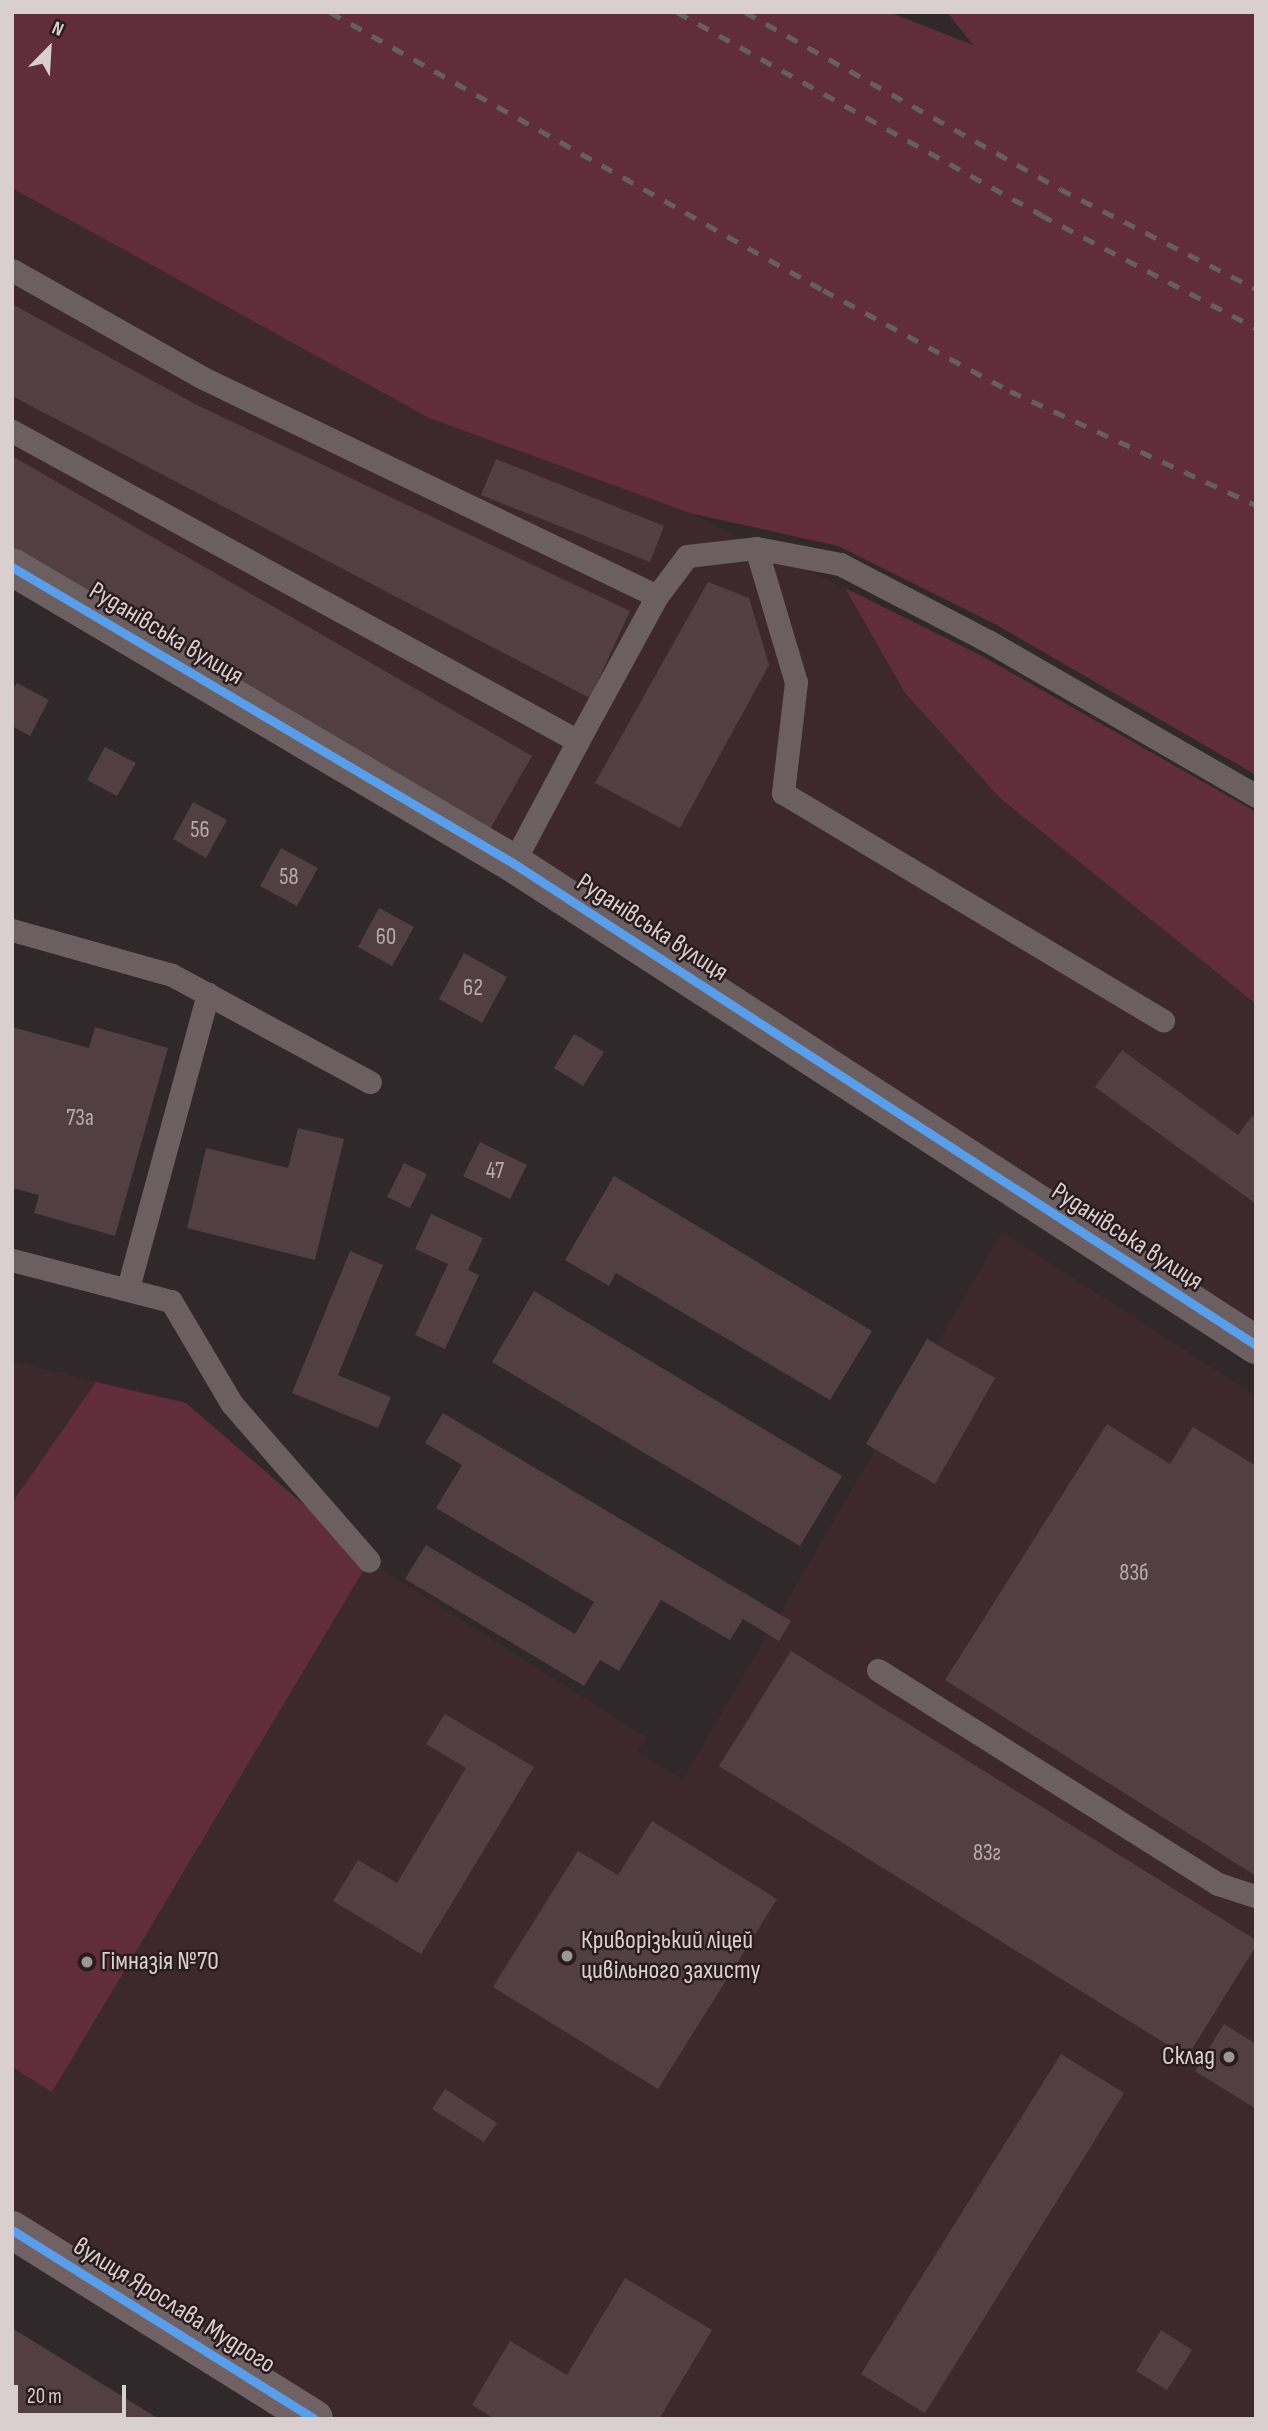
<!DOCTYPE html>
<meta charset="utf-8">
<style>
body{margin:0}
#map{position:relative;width:1268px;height:2431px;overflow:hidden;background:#30282a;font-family:"Sofia Sans Condensed",sans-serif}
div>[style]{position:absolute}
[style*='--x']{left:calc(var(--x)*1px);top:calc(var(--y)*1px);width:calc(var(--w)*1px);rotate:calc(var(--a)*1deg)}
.built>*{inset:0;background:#3d292d}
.green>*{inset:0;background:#612d3c}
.building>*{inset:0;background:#523f44}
.lane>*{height:23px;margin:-11.5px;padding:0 11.5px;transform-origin:11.5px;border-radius:11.5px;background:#6c5f62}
.street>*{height:38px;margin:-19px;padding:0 19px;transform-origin:19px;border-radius:19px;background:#6c5f62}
.secondary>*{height:38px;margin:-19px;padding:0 19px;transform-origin:19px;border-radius:19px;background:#706165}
.rail>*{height:5px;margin-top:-2.5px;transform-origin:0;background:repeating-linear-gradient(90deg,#675e60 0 12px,transparent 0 24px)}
.cycleway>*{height:9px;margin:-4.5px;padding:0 4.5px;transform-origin:4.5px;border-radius:4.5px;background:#5a9eea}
.dots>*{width:19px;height:19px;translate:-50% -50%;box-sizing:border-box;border:4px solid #2a1b1e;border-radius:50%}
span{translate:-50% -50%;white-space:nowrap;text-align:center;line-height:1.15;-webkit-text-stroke:5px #2a1b1e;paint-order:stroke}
.number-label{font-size:23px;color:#b7abae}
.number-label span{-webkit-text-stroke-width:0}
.street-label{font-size:26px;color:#d9cfd1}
.poi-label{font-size:26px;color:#d9cfd1}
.left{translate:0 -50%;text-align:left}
.right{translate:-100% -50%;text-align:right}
.frame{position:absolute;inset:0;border:14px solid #d9cfd1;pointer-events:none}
.north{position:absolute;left:14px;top:14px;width:70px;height:70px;-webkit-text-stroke:5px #2a1b1e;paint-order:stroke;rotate:24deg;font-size:19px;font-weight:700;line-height:28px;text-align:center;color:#d9cfd1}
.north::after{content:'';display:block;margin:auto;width:24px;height:32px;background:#d9cfd1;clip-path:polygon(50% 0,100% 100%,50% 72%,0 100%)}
.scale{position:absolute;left:14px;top:2385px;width:112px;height:32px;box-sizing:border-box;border:4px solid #d9cfd1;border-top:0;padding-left:9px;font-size:21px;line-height:24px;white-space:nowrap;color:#d9cfd1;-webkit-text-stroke:5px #2a1b1e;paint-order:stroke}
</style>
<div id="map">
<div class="built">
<i style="clip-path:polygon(12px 188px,429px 418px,690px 513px,845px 588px,905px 693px,1000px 798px,1256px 1004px,1256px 1333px,12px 560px)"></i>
<i style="clip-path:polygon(1002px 1232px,1256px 1396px,1256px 2419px,314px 2419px,12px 2230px,12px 1361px,186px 1403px,369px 1561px,647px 1738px,638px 1752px,683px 1779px)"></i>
</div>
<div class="green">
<i style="clip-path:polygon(12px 12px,889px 12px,973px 45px,947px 12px,1256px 12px,1256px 775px,995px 624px,838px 546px,690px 513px,429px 418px,12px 188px)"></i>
<i style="clip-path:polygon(845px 588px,982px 656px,1256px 812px,1256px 1004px,1000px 798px,905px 693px)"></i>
<i style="clip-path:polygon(96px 1382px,186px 1403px,369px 1561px,52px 2092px,12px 2067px,12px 1503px)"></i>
</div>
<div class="building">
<i style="clip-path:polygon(12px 304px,195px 404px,630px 611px,590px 698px,12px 396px)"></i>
<i style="clip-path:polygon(12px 456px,532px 756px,490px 829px,12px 553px)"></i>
<i style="clip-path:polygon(496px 459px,664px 526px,650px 562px,481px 495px)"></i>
<i style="clip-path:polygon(708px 582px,749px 598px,769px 665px,680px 828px,595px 783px)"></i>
<i style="clip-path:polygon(17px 683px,49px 700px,30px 736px,12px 726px,12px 691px)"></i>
<i style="clip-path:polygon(105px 747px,136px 763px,117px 796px,87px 780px)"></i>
<i style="clip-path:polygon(193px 802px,227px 820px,206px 858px,173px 839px)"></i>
<i style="clip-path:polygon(281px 848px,318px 868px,297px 906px,260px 886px)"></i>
<i style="clip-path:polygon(379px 908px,414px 927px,392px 966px,358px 947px)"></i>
<i style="clip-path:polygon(464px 953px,507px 977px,482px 1023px,439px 999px)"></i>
<i style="clip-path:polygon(12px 1027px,89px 1048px,95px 1027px,168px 1048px,115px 1236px,34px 1213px,39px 1195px,12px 1188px)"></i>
<i style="clip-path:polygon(574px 1034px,604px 1052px,583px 1086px,554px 1068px)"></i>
<i style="clip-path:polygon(1122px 1050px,1238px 1135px,1252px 1116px,1256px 1118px,1256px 1204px,1095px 1087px)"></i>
<i style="clip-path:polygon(298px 1128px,344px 1139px,315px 1260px,187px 1228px,206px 1148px,288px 1168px)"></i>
<i style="clip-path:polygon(480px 1142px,527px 1165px,510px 1199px,463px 1176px)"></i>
<i style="clip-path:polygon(404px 1163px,427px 1174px,410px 1208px,387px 1197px)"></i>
<i style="clip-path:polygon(614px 1176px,872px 1331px,830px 1400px,616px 1273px,609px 1286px,565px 1260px)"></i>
<i style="clip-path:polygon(431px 1214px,483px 1238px,468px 1270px,479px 1275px,445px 1349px,415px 1335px,448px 1264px,415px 1249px)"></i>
<i style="clip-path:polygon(350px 1251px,383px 1265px,338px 1375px,391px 1397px,378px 1428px,292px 1393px)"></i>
<i style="clip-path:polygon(534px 1291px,842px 1476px,800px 1546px,492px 1362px)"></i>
<i style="clip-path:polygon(927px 1339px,995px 1378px,935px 1484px,866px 1444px)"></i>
<i style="clip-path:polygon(443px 1413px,791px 1621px,779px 1641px,743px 1619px,730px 1640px,661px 1600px,619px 1671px,600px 1660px,584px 1686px,405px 1579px,426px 1545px,575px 1634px,594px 1602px,436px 1508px,462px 1465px,425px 1443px)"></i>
<i style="clip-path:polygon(1107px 1424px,1170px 1464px,1193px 1427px,1256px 1466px,1256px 1876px,945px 1680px)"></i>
<i style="clip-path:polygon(791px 1651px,1256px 1940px,1256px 1946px,1187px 2057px,719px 1766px)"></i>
<i style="clip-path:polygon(445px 1714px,534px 1767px,421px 1954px,333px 1901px,358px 1860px,397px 1883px,466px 1768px,426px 1744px)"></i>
<i style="clip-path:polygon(652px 1821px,777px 1899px,658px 2089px,493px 1987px,578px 1851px,618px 1875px)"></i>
<i style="clip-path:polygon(1224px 2024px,1256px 2044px,1256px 2109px,1195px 2071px)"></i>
<i style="clip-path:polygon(1061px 2054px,1124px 2093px,925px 2413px,861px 2374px)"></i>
<i style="clip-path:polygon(445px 2089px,497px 2123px,484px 2142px,432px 2109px)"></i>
<i style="clip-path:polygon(625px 2278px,712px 2330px,659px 2419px,495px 2419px,472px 2405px,510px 2341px,567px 2375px)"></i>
<i style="clip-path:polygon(12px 2328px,159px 2419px,18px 2419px,12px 2415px)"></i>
<i style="clip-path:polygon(1161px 2330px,1192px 2350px,1167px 2390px,1136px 2371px)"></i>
</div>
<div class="lane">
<i style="--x:12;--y:270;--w:217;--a:29.5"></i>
<i style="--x:201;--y:377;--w:506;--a:25.65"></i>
<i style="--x:657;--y:596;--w:165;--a:118.6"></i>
<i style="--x:12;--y:431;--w:645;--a:28.71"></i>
<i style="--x:578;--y:741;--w:138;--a:118"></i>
<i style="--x:756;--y:548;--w:140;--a:73.4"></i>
<i style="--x:796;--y:682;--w:112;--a:96.7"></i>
<i style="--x:783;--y:793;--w:443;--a:30.9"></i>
<i style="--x:657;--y:596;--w:50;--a:-53.1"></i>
<i style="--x:687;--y:556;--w:69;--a:-6.6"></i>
<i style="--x:756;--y:548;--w:86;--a:10.8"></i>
<i style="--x:840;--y:564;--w:167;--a:27.5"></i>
<i style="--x:988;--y:641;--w:310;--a:30"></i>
<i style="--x:12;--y:930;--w:166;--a:15.7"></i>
<i style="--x:172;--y:975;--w:225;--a:28.4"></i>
<i style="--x:12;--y:1260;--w:164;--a:14.5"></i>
<i style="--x:171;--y:1301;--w:120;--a:59.4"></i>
<i style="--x:232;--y:1404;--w:208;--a:48.9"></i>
<i style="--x:128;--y:1288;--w:305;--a:-74.8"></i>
<i style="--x:878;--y:1670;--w:402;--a:32.2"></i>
<i style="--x:1218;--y:1884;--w:40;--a:18"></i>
</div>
<div class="street">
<i style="--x:12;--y:567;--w:582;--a:30.58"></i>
<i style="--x:513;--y:863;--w:886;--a:32.97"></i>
</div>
<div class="secondary">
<i style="--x:12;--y:2230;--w:356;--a:32"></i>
</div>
<div class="rail">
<i style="--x:330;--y:12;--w:566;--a:29.42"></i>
<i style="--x:823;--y:290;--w:213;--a:28.4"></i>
<i style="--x:1010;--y:391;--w:271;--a:24.9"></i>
<i style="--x:677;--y:12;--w:417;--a:29.1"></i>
<i style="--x:1041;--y:215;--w:243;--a:27.7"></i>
<i style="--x:745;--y:12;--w:361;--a:29.3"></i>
<i style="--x:1060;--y:189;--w:220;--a:27"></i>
</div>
<div class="cycleway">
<i style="--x:12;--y:567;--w:582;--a:30.58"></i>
<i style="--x:513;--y:863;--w:886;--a:32.97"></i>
<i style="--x:12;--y:2230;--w:356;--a:32"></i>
</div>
<div class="dots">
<i style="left:567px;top:1956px;background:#9e9597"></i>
<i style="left:87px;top:1962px;background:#9e9597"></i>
<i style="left:1229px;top:2057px;background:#9e9597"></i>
</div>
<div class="number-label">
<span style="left:200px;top:830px">56</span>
<span style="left:289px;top:877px">58</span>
<span style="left:386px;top:937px">60</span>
<span style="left:473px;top:988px">62</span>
<span style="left:80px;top:1118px">73а</span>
<span style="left:495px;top:1171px">47</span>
<span style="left:1134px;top:1573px">83б</span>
<span style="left:987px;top:1853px">83г</span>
</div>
<div class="street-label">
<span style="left:166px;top:634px;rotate:31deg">Руданівська вулиця</span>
<span style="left:652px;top:928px;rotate:33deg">Руданівська вулиця</span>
<span style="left:1127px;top:1237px;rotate:33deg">Руданівська вулиця</span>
<span style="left:174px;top:2306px;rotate:32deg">вулиця Ярослава Мудрого</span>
</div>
<div class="poi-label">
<span class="left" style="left:581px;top:1956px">Криворізький ліцей<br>цивільного захисту</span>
<span class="left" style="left:101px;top:1962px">Гімназія №70</span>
<span class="right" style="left:1215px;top:2057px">Склад</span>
</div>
<div class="frame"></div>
<div class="north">N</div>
<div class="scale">20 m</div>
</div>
